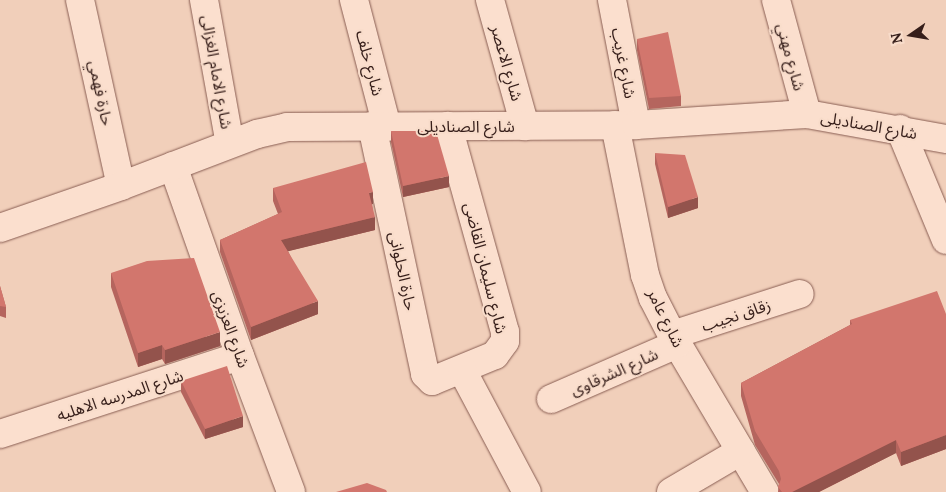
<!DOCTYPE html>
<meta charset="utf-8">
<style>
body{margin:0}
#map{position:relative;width:946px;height:492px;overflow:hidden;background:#f1cfba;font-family:Lora,"Noto Sans Arabic",serif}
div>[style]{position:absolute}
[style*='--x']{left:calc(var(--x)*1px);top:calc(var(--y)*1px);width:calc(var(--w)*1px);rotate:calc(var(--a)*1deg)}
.roads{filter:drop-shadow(0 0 1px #895e53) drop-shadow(0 0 1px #895e53)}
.minor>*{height:28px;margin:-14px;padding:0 14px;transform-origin:14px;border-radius:14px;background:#fbdfce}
.wall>*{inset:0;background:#b5655e}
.shaded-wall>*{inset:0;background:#93534c}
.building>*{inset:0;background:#d2766d}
span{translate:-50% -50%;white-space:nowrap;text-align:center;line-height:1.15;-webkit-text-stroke:4px #f8dcca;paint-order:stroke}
.street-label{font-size:16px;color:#361e1a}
.north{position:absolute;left:886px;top:10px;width:50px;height:50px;-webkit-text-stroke:4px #f8dcca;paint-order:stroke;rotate:257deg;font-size:14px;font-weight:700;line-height:20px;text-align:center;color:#361e1a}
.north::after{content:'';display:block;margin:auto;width:18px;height:22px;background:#361e1a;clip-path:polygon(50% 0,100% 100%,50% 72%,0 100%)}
</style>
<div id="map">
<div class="roads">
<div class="minor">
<i style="--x:80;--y:0;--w:190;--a:77.6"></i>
<i style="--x:204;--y:0;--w:146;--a:79.8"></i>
<i style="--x:354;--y:0;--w:131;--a:75.4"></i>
<i style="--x:490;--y:0;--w:131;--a:74.5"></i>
<i style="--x:612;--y:0;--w:127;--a:79.1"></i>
<i style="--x:776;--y:0;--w:118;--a:74.8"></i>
<i style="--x:615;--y:125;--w:153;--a:78.7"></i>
<i style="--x:645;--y:275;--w:24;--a:71"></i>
<i style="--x:653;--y:298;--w:42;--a:62.8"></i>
<i style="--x:672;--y:335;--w:182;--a:59.4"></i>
<i style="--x:372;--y:126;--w:254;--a:77.9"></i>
<i style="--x:425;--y:374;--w:10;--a:45"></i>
<i style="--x:432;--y:381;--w:68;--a:-22.4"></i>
<i style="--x:495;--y:355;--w:17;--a:-54"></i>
<i style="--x:505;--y:341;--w:9;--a:-90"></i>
<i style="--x:505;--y:332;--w:214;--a:-105.5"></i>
<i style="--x:900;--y:129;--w:120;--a:67.5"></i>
<i style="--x:173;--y:166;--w:201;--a:70.6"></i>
<i style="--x:240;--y:356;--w:145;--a:69.4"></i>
<i style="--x:0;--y:228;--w:128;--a:-19.1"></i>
<i style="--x:121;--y:186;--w:146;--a:-20.9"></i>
<i style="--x:257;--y:134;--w:31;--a:-13"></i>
<i style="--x:287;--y:127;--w:349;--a:-0.3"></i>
<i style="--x:636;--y:125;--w:171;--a:-3.7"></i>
<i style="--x:807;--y:114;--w:141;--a:10.2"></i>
<i style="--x:672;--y:335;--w:134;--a:-17.8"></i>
<i style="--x:462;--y:370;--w:138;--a:62"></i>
<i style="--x:551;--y:399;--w:137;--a:-23.6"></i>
<i style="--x:0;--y:434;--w:252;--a:-18"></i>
<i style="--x:671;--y:492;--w:81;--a:-30.4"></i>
</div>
</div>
<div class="wall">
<i style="clip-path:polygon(637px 39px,681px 96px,681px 106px,649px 109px,637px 50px)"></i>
<i style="clip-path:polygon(391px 131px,449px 187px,403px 197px,391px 142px)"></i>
<i style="clip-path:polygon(655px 153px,698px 208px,668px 218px,655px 164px)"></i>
<i style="clip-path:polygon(273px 188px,373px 204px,372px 204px,375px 230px,288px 251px,318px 314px,251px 340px,220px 252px,220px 240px,278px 214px,273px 201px)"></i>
<i style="clip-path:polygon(111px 273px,220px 346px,165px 364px,162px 359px,138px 367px,111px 287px)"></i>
<i style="clip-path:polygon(0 286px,6px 307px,6px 318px,0 316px)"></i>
<i style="clip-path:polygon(946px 314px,946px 449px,901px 466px,896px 453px,819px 492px,778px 492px,779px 484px,755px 445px,741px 396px,741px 383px,850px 325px,850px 320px)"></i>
<i style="clip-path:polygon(181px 381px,243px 427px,205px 439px,181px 392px)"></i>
</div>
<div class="shaded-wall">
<i style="clip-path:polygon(449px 176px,449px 187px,403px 197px,403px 186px)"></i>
<i style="clip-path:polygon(373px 192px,373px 204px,369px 205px,369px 193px)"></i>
<i style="clip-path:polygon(698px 197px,698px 208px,668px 218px,668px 207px)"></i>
<i style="clip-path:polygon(375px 217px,375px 230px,281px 253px,281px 240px)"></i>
<i style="clip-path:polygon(318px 301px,318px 314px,251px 340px,251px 327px)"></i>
<i style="clip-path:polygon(220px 332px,220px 346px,165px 364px,165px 350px)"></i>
<i style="clip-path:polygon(162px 345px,162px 359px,138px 367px,138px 353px)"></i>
<i style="clip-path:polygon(243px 416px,243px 427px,205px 439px,205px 429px)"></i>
<i style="clip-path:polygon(946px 435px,946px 449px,901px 466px,901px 452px)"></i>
<i style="clip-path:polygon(896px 440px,896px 453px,819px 492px,792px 492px)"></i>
</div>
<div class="building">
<i style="clip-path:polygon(668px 32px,681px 96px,649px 98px,637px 39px)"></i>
<i style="clip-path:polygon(391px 131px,436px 131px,449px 176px,403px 186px)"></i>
<i style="clip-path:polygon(655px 153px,685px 155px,698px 197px,668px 207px)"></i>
<i style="clip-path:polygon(366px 162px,373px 192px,369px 193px,375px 217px,281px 240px,318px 301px,251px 327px,220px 240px,282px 212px,273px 188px)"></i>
<i style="clip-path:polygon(194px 258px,220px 332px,165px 350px,162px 345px,138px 353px,111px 273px,147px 261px)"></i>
<i style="clip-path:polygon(0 286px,6px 307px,0 306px)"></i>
<i style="clip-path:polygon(937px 291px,946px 314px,946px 435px,901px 452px,896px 440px,792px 492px,782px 492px,778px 487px,781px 479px,779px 471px,755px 431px,741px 383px,852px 324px,850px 320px)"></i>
<i style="clip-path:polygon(227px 366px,243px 416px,205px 429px,181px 381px)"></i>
<i style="clip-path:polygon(367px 483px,386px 490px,387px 492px,336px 492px)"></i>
</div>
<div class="street-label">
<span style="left:791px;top:57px;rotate:75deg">شارع مهني</span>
<span style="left:370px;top:63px;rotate:75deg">شارع خلف</span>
<span style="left:507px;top:63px;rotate:74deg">شارع الاعصر</span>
<span style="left:624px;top:63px;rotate:79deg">شارع غريب</span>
<span style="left:217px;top:72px;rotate:80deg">شارع الامام الغزالى</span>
<span style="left:101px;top:93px;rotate:78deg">حارة فهمي</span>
<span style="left:869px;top:125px;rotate:10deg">شارع الصناديلى</span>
<span style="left:466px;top:126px">شارع الصناديلى</span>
<span style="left:486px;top:268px;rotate:76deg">شارع سليمان القاضى</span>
<span style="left:403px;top:271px;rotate:78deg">حارة الحلوانى</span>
<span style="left:736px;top:315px;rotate:-18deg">زقاق نجيب</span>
<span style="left:666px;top:318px;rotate:64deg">شارع عامر</span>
<span style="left:231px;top:329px;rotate:70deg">شارع العزيزى</span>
<span style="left:614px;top:372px;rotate:-24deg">شارع الشرقاوى</span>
<span style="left:120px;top:395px;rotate:-18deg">شارع المدرسه الاهليه</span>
</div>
<div class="north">N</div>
</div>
